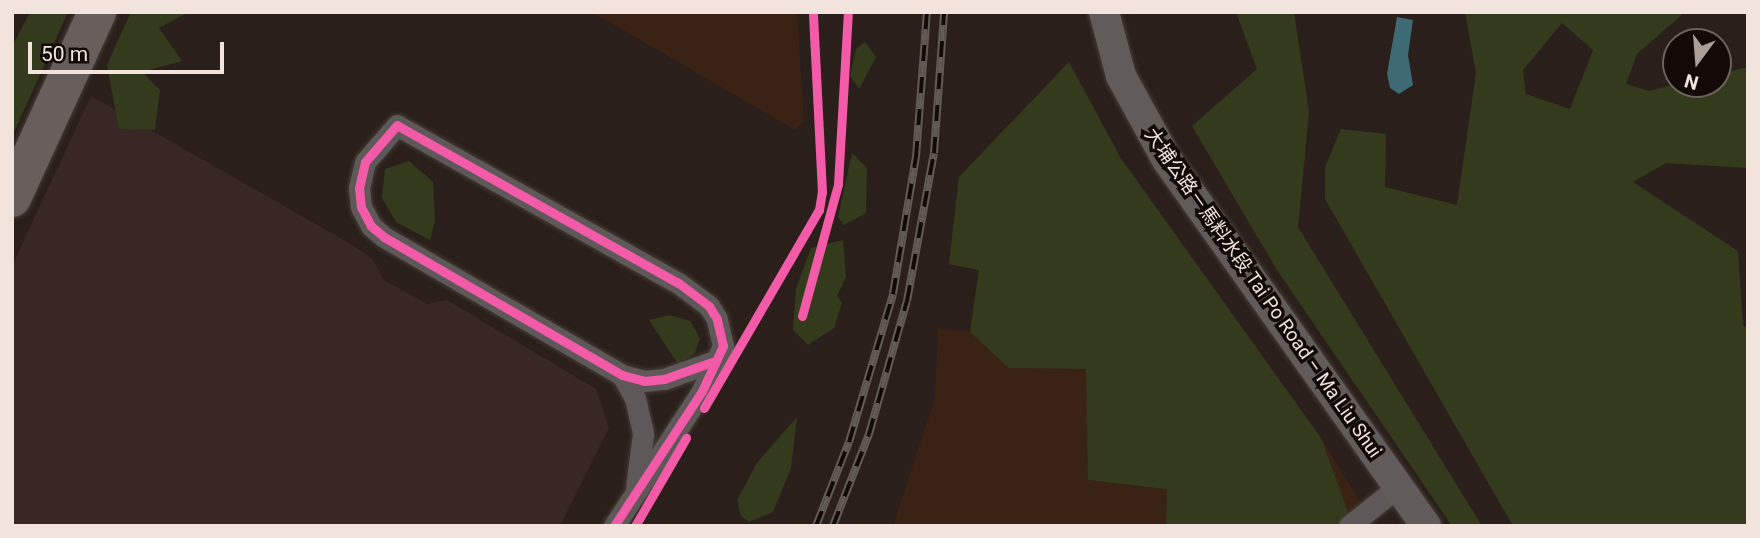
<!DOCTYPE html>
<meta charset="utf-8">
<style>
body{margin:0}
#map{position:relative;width:1760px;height:538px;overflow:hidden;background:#2a1f1a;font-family:Roboto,"Noto Sans TC",sans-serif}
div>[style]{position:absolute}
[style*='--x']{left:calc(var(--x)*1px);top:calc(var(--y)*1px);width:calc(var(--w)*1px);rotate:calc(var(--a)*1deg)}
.built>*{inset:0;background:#3a2215}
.medical>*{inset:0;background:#392725}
.green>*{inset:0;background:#343b1d}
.water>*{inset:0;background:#3e6a73}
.roads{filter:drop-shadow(0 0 2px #443b37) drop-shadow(0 0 2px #443b37)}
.minor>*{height:21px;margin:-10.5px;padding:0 10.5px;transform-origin:10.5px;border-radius:10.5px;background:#5e5958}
.secondary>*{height:30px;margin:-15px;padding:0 15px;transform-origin:15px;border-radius:15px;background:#615b59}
.motorway>*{height:38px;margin:-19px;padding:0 19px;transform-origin:19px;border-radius:19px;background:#675f5c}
.rail>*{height:8px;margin-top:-4px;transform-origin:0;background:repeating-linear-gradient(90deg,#120a06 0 16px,#615a57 0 32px);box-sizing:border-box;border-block:2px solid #615a57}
.cycleway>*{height:9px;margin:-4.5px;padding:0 4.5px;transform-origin:4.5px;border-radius:4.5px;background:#f35aa7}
span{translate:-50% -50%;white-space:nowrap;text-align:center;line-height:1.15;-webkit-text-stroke:7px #120a06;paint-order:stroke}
.street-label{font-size:19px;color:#f2e4dd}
.frame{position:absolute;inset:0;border:14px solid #f2e4dd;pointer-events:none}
.north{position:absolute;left:1662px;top:28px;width:70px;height:70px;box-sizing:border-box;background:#120a06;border:2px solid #6c615c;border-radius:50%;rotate:196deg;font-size:19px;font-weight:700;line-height:28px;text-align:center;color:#f2e4dd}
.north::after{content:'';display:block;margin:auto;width:24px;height:32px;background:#ac9f99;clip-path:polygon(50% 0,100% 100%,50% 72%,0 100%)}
.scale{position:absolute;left:28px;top:42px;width:196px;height:32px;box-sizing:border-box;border:4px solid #f2e4dd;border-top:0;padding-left:9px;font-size:21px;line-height:24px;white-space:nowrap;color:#f2e4dd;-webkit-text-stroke:5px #120a06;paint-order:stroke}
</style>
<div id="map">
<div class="built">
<i style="clip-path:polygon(592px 12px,797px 12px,804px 121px,795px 130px)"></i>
<i style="clip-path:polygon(1069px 62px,1120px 157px,1321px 438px,1375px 526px,893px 526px,935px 398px,938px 328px,970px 332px,979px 270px,949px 264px,959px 177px)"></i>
</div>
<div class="medical">
<i style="clip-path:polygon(91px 96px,349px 243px,372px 258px,384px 280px,427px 304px,447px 300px,596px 389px,609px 428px,560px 526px,12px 524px,12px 266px)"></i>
</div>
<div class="green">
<i style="clip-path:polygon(30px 12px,68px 12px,12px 137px,12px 47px)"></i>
<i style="clip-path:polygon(131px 12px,189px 12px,159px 28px,182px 61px,142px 72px,160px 90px,155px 130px,119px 129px,107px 65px)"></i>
<i style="clip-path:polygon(1236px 12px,1294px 12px,1309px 112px,1298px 227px,1482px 526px,1452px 526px,1277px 270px,1192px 126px,1257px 69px)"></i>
<i style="clip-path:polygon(evenodd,1465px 12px,1685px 12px,1637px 54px,1626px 84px,1649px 91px,1677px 84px,1718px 84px,1718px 74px,1748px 67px,1748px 168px,1666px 163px,1633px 182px,1738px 251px,1743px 325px,1748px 328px,1748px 526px,1513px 526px,1325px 199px,1325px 167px,1341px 129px,1386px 134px,1385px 187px,1457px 205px,1476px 73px,1465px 12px,1562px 23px,1593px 50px,1570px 109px,1526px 94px,1523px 70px,1562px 23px)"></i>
<i style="clip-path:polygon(865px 42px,876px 57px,859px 89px,850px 76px,856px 49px)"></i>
<i style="clip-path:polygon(1069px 62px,1120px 157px,1321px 438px,1353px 526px,1166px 526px,1167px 489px,1088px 480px,1086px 369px,1009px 368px,970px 332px,979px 270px,949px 264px,959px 177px)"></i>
<i style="clip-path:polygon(852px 153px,867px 168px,866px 213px,844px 225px,838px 217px)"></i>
<i style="clip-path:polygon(409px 161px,433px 182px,435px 221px,430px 240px,396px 222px,382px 198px,385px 169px)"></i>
<i style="clip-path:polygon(843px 240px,846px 277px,837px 296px,842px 303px,834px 328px,808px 345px,793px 330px,796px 289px,811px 248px)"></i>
<i style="clip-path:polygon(669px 315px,690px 321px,700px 338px,695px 353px,678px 364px,649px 320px)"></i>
<i style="clip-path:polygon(797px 417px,791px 468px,773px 512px,749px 522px,741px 516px,737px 500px,757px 463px)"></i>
</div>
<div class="water">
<i style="clip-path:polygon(1397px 17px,1413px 20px,1408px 55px,1413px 85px,1399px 94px,1390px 88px,1387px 74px)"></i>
</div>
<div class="roads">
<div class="minor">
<i style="--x:622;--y:375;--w:26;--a:61"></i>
<i style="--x:635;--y:398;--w:37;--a:77"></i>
<i style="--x:643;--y:434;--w:53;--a:97.5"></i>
<i style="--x:614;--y:526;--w:161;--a:-56.9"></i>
<i style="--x:702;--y:391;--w:50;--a:-65"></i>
<i style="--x:723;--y:346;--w:28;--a:-103"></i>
<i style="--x:717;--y:319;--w:15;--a:-122"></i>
<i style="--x:709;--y:306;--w:39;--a:-143"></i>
<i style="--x:678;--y:283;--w:322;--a:-150.7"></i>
<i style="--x:397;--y:125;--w:49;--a:130.9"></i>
<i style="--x:365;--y:162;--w:27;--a:103"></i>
<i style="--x:359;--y:188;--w:19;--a:84"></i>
<i style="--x:361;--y:207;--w:21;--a:62"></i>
<i style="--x:371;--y:226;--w:17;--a:40"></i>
<i style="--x:384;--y:237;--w:275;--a:30.1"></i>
<i style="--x:622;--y:375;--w:23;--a:15"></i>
<i style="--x:644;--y:381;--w:20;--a:-6"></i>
<i style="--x:664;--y:379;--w:51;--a:-19.5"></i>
<i style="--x:1349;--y:526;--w:64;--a:-38.7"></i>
</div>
<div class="secondary">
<i style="--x:1104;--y:12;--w:66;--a:75.1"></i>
<i style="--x:1121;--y:76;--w:96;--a:61.3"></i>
<i style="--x:1167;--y:160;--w:448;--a:54.7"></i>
</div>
<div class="motorway">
<i style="--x:12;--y:198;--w:205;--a:-65.4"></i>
</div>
</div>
<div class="rail">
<i style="--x:816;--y:526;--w:90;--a:-68.6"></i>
<i style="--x:849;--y:442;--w:154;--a:-73.4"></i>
<i style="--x:893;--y:294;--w:139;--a:-80.5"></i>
<i style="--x:916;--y:157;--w:145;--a:-85.7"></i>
<i style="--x:833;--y:526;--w:99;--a:-68.6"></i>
<i style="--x:869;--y:434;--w:138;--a:-74.1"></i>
<i style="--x:907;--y:301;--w:150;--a:-79.7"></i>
<i style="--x:934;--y:153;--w:141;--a:-85.9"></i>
</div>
<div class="cycleway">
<i style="--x:802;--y:316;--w:137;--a:-74.7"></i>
<i style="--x:838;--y:184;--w:172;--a:-86.7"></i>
<i style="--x:704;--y:408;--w:229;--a:-59.9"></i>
<i style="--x:819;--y:210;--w:18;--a:-81"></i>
<i style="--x:822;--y:192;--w:180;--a:-92.9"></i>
<i style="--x:614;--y:526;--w:161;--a:-56.9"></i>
<i style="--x:702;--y:391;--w:50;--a:-65"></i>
<i style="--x:723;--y:346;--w:28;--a:-103"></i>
<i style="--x:717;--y:319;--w:15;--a:-122"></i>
<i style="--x:709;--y:306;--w:39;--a:-143"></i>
<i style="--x:678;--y:283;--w:322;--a:-150.7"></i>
<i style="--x:397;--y:125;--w:49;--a:130.9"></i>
<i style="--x:365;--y:162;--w:27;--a:103"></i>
<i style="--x:359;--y:188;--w:19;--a:84"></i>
<i style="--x:361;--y:207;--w:21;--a:62"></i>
<i style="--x:371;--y:226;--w:17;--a:40"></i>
<i style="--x:384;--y:237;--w:275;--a:30.1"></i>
<i style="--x:622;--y:375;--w:23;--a:15"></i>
<i style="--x:644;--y:381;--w:20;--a:-6"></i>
<i style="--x:664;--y:379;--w:51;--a:-19.5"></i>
<i style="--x:635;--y:526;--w:102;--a:-59.9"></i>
</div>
<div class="street-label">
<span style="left:1263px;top:293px;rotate:55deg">大埔公路－馬料水段 Tai Po Road – Ma Liu Shui</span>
</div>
<div class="frame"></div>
<div class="north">N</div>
<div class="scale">50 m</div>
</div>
